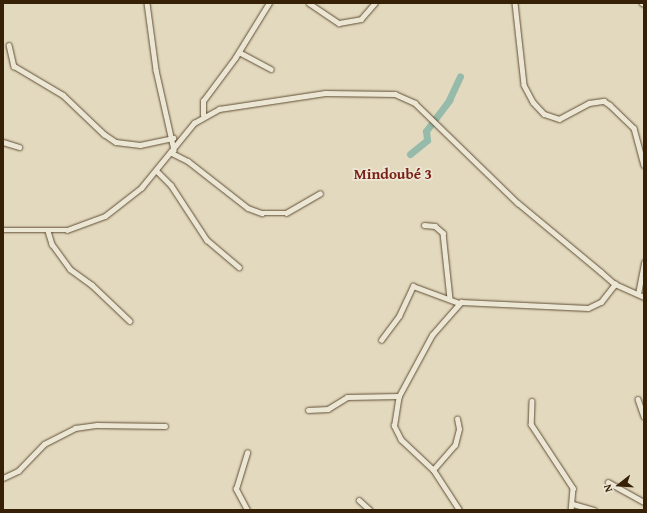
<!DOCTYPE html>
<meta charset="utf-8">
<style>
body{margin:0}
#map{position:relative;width:647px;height:513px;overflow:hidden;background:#e2d9be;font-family:"Gentium Book Plus",serif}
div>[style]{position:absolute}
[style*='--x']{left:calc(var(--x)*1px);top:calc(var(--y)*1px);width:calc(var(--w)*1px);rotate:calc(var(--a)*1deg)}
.river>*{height:7px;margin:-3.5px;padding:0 3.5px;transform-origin:3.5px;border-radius:3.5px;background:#96bbab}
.roads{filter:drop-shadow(0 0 1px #614e34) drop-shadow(0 0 1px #614e34)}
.minor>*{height:4.5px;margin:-2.25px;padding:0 2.25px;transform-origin:2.25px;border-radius:2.25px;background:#ece6d5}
span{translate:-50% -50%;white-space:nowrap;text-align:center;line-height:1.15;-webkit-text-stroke:3.5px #ece6d5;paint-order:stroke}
.quarter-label{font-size:15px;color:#7a1f14;font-weight:700}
.frame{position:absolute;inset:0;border:4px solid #362006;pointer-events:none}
.north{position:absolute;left:599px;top:465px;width:40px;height:40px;-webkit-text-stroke:3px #ece6d5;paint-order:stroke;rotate:253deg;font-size:11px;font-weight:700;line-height:16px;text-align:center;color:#362006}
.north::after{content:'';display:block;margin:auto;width:14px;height:18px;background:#362006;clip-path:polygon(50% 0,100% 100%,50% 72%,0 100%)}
</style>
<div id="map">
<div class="river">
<i style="--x:410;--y:154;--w:22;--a:-39"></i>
<i style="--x:427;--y:140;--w:9;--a:-96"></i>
<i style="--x:426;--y:131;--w:39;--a:-53"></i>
<i style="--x:449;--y:100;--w:26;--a:-65"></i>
</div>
<div class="roads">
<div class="minor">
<i style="--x:147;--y:3;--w:68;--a:82.3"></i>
<i style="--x:156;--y:70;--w:82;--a:77.3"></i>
<i style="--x:309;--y:3;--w:36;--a:34"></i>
<i style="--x:339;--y:23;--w:22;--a:-10"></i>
<i style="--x:361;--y:19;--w:21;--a:-49"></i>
<i style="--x:515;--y:3;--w:82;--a:83.7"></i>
<i style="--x:524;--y:85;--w:19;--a:62"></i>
<i style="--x:533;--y:102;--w:16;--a:47"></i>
<i style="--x:544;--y:114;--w:16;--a:18"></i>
<i style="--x:559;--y:119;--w:34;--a:-28"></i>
<i style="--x:589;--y:103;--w:15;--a:-8"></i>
<i style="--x:604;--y:101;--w:7;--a:34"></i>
<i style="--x:610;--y:105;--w:33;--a:44"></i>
<i style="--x:634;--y:128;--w:38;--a:75"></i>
<i style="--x:642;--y:3;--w:2;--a:27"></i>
<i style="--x:9;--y:45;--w:22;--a:77"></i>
<i style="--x:14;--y:66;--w:57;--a:30.6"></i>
<i style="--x:63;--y:95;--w:57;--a:43.6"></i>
<i style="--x:104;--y:134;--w:14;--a:34"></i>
<i style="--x:116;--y:142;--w:24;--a:7"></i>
<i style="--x:140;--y:145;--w:34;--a:-12"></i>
<i style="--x:239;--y:52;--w:36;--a:28"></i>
<i style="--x:203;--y:115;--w:14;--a:-90"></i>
<i style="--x:203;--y:101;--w:54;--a:-53.3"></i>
<i style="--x:235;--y:58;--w:65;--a:-58.3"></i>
<i style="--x:3;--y:142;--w:17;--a:17"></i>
<i style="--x:172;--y:153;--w:18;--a:27"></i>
<i style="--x:188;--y:161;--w:76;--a:38.1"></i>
<i style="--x:248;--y:208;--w:15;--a:20"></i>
<i style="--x:262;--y:213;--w:24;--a:0"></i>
<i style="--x:286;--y:213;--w:39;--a:-30"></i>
<i style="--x:157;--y:171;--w:20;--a:45"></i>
<i style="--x:171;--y:185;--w:66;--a:56.8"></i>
<i style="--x:207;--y:240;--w:42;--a:40.2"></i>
<i style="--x:424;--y:225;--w:11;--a:5"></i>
<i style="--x:435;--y:226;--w:11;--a:41"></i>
<i style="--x:443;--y:233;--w:65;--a:83.9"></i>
<i style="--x:3;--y:230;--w:64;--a:0"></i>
<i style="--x:67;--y:230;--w:40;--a:-20.2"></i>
<i style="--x:105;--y:216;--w:46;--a:-37.9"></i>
<i style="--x:141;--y:188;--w:84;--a:-50.8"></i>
<i style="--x:194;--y:123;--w:29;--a:-29"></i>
<i style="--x:219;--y:109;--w:107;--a:-8.6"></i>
<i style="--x:325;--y:93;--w:70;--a:0.8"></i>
<i style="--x:395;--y:94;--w:22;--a:24"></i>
<i style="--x:415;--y:103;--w:144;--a:44.2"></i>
<i style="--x:518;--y:203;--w:108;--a:39.7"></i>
<i style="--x:601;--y:272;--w:18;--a:41"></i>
<i style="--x:615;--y:284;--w:32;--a:24"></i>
<i style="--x:48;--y:231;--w:14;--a:73"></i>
<i style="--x:52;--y:244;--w:31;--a:54"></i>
<i style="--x:70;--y:269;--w:27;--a:36"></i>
<i style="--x:92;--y:285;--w:52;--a:43.5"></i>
<i style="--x:638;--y:294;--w:32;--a:-79"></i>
<i style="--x:381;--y:340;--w:30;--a:-53"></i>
<i style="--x:399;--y:316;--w:33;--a:-65"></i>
<i style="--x:413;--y:286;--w:49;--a:20.3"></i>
<i style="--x:638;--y:399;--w:18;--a:71"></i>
<i style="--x:532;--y:401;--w:23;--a:92"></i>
<i style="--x:531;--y:424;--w:77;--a:56.7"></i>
<i style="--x:573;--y:488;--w:22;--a:95"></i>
<i style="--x:308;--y:410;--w:20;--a:-3"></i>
<i style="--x:328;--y:409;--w:22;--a:-32"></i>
<i style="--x:347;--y:397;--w:52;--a:-1.1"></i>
<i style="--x:433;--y:470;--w:33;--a:-49"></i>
<i style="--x:455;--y:445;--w:16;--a:-76"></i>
<i style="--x:459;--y:429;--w:10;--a:-101"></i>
<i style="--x:3;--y:478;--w:17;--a:-25"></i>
<i style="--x:18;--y:471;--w:37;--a:-46"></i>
<i style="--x:44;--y:444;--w:35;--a:-27"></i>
<i style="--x:75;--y:428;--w:22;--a:-8"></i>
<i style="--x:97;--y:425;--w:68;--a:0.8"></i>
<i style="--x:608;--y:482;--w:41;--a:29.1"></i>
<i style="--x:359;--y:500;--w:15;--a:42"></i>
<i style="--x:573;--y:504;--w:22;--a:16"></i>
<i style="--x:247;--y:510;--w:24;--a:-118"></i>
<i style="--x:236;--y:489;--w:38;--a:-73"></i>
<i style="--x:459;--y:510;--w:48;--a:-123"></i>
<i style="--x:433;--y:470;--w:44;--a:-136.8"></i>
<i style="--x:401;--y:440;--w:16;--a:-117"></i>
<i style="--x:394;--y:426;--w:30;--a:-81"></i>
<i style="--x:399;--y:396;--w:69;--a:-61.6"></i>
<i style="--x:432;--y:335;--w:44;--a:-48.7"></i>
<i style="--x:461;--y:302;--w:127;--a:2.7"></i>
<i style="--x:588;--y:308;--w:14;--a:-25"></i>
<i style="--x:601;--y:302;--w:23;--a:-52"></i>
</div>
</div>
<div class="quarter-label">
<span style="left:393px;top:174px">Mindoubé 3</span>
</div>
<div class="frame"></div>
<div class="north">N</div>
</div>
